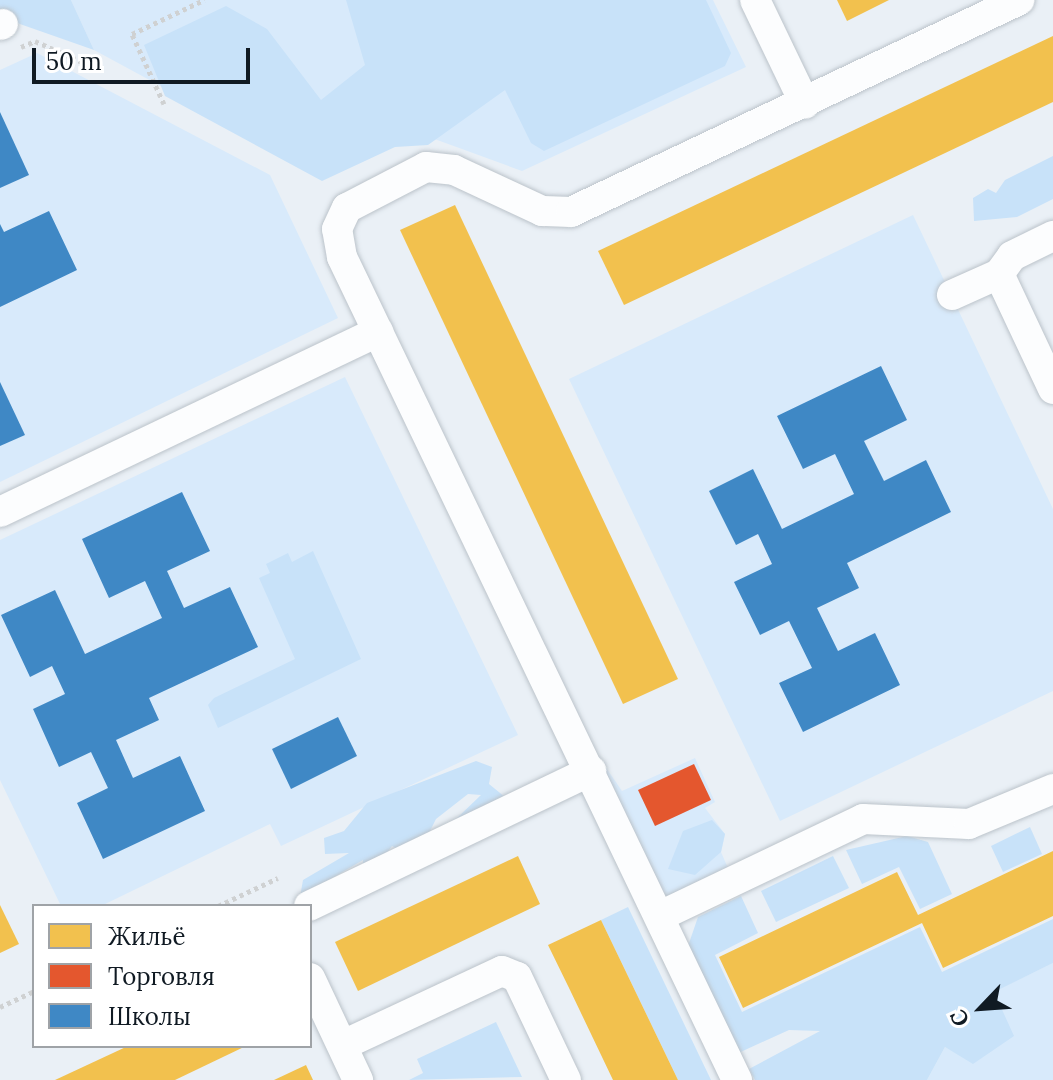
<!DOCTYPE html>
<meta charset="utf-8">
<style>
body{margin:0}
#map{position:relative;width:1053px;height:1080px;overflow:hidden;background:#eaf0f6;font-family:Lora,serif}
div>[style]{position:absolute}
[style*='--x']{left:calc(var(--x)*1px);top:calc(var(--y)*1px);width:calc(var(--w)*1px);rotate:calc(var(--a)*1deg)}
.built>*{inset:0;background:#d8eafb}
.green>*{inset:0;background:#c8e2f9}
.homes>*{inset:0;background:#f2c14e}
.shops>*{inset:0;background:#e4572e}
.schools>*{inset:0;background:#3f88c5}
.path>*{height:5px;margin-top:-2.5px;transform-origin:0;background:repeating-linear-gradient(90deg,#cfd1d2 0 4px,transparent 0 8px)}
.roads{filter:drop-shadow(0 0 2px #bbc3ca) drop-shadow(0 0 2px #bbc3ca)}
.minor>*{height:30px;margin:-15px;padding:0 15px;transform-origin:15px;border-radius:15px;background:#fcfdfe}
span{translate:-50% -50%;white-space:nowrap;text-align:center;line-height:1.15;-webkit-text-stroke:8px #fff;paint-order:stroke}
.legend{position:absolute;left:32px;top:904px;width:280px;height:144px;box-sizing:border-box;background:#fff;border:2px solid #9fa3a7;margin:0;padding:10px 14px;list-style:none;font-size:24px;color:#101a23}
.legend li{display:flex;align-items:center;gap:16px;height:40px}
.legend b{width:40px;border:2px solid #9fa3a7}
.north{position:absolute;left:941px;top:968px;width:80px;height:80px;-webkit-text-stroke:6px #fff;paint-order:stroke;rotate:245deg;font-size:22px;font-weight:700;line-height:32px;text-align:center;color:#101a23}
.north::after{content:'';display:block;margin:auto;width:28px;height:36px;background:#101a23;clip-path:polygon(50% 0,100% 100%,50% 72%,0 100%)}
.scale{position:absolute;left:32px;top:48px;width:218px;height:36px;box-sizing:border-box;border:4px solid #101a23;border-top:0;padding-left:10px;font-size:24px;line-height:28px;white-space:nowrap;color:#101a23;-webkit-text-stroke:6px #fff;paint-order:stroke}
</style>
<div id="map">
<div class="built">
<i style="clip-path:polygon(71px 0,713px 0,746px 67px,522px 171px,407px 129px,320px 172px,94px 50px)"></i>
<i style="clip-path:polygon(37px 53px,270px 175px,338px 318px,0 482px,0 70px)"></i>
<i style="clip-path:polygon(913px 215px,1053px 509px,1053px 691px,780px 821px,569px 379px)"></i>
<i style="clip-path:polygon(345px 377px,518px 735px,281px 846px,270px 824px,101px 906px,61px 906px,0 780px,0 540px)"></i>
<i style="clip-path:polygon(598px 756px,622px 791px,695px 758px,715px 802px,705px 808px,725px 834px,721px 852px,731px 875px,664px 902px,591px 760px)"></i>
<i style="clip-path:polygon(1053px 963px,1053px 1080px,927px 1080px,945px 1047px,956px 1053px,993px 992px)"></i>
</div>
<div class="green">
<i style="clip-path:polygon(0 0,71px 0,94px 50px,0 17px)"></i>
<i style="clip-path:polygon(346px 0,706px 0,731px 53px,725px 66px,544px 151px,531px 143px,505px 90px,428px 145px,395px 147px,322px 181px,165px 96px,144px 45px,226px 6px,267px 29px,321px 100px,365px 65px)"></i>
<i style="clip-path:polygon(1053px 156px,1053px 199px,1017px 217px,974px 221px,973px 198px,988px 189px,996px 193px,1005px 180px)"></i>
<i style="clip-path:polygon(313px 551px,361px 659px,218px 728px,208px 705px,214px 698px,295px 659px,259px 578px,270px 573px,266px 564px,288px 553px,292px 562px)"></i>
<i style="clip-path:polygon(476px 761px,492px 767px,489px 784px,505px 797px,455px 820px,481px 795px,468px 794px,436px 819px,424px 843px,403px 852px,392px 846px,376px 868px,363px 874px,363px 860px,300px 897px,303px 880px,349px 853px,325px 854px,324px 838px,344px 831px,367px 803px)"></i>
<i style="clip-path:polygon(712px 820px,725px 834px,721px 852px,695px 875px,668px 869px,683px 831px)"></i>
<i style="clip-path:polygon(1030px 827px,1042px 854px,1003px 872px,991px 846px)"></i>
<i style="clip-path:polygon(907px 836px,928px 842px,952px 894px,920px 909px,899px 867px,862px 884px,846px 850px)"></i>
<i style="clip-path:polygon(833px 856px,849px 888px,776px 922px,761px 891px)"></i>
<i style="clip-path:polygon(741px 896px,758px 933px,715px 955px,742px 1012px,920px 927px,942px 972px,1053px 919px,1053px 963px,994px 992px,1014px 1036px,973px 1064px,945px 1047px,927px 1080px,755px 1080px,749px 1069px,820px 1031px,789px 1030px,734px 1055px,687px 949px,698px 917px)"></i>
<i style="clip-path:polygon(628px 907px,711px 1080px,678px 1080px,601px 920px)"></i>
<i style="clip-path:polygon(496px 1022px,522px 1077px,409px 1080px,423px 1073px,417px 1059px)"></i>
</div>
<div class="homes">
<i style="clip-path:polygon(837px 0,889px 0,847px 21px)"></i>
<i style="clip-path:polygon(1053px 36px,1053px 102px,624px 305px,598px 251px)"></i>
<i style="clip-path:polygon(455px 205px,678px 679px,623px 704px,400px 230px)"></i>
<i style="clip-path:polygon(1053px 851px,1053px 916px,943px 968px,922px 923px,743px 1008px,719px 957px,897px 872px,918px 915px)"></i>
<i style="clip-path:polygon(518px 856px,540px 904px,358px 991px,335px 942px)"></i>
<i style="clip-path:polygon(0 905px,19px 944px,0 953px)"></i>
<i style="clip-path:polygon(601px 920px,678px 1080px,613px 1080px,570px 990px,548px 945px)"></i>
<i style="clip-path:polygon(128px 1046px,246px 1046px,175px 1080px,55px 1080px)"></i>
<i style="clip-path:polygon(306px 1065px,313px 1080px,274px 1080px)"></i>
</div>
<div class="shops">
<i style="clip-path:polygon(694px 764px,711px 800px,655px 826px,638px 790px)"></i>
</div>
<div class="schools">
<i style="clip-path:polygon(0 112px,29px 175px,0 188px)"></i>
<i style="clip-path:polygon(49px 211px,77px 270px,0 307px,0 224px,4px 232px)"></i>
<i style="clip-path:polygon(881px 366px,907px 420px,864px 441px,884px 481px,926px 460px,951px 512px,847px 563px,859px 588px,817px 608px,838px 651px,875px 633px,900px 685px,803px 732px,779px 683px,812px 668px,789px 621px,760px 635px,734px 582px,772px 564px,758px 534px,736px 545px,709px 491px,753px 469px,782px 529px,854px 494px,835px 454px,803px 469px,777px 416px)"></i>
<i style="clip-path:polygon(0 382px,25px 435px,0 446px)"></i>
<i style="clip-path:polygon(182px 492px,210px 551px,167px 571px,184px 608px,230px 587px,258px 647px,149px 698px,159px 720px,116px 740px,133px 778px,180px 756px,205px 811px,103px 859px,77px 803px,108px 788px,91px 752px,59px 767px,33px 709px,65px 694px,52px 666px,30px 677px,1px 615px,55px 590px,85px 654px,162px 618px,145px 581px,109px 598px,82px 539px)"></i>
<i style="clip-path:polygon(338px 717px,357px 756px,291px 789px,272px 749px)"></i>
</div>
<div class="path">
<i style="--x:21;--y:47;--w:15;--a:-23"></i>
<i style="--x:35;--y:41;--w:71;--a:24"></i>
<i style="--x:164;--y:104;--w:77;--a:-114.6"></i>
<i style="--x:132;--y:34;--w:80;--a:-25.3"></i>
<i style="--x:218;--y:906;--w:66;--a:-25"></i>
<i style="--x:0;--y:1007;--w:38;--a:-25"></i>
</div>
<div class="roads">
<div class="minor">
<i style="--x:755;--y:0;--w:115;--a:64.3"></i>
<i style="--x:0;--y:25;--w:3;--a:-18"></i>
<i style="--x:999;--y:274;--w:127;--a:64.8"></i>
<i style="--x:952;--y:295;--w:51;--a:-24.1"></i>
<i style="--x:999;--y:274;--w:22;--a:-54"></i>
<i style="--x:1012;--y:256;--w:46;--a:-26"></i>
<i style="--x:0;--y:512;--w:419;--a:-25.5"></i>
<i style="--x:309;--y:906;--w:313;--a:-25.6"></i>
<i style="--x:660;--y:916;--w:225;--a:-25.5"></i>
<i style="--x:863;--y:819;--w:106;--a:2.7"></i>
<i style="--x:969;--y:824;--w:91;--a:-22.6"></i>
<i style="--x:310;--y:978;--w:113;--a:64.8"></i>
<i style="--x:343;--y:1045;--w:175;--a:-25"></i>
<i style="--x:502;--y:971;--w:16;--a:22"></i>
<i style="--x:517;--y:977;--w:114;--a:64.6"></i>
<i style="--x:737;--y:1080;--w:913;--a:-115.64"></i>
<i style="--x:342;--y:257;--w:28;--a:-100"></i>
<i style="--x:337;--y:229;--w:23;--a:-65"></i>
<i style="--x:347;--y:208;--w:89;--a:-27.4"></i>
<i style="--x:426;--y:167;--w:28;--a:6"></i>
<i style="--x:454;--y:170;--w:97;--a:25"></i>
<i style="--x:542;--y:211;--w:29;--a:2"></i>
<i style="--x:571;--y:212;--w:496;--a:-25.3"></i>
</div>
</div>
<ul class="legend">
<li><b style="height:22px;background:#f2c14e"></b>Жильё</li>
<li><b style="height:22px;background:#e4572e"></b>Торговля</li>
<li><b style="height:22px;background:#3f88c5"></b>Школы</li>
</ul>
<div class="north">С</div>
<div class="scale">50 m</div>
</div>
